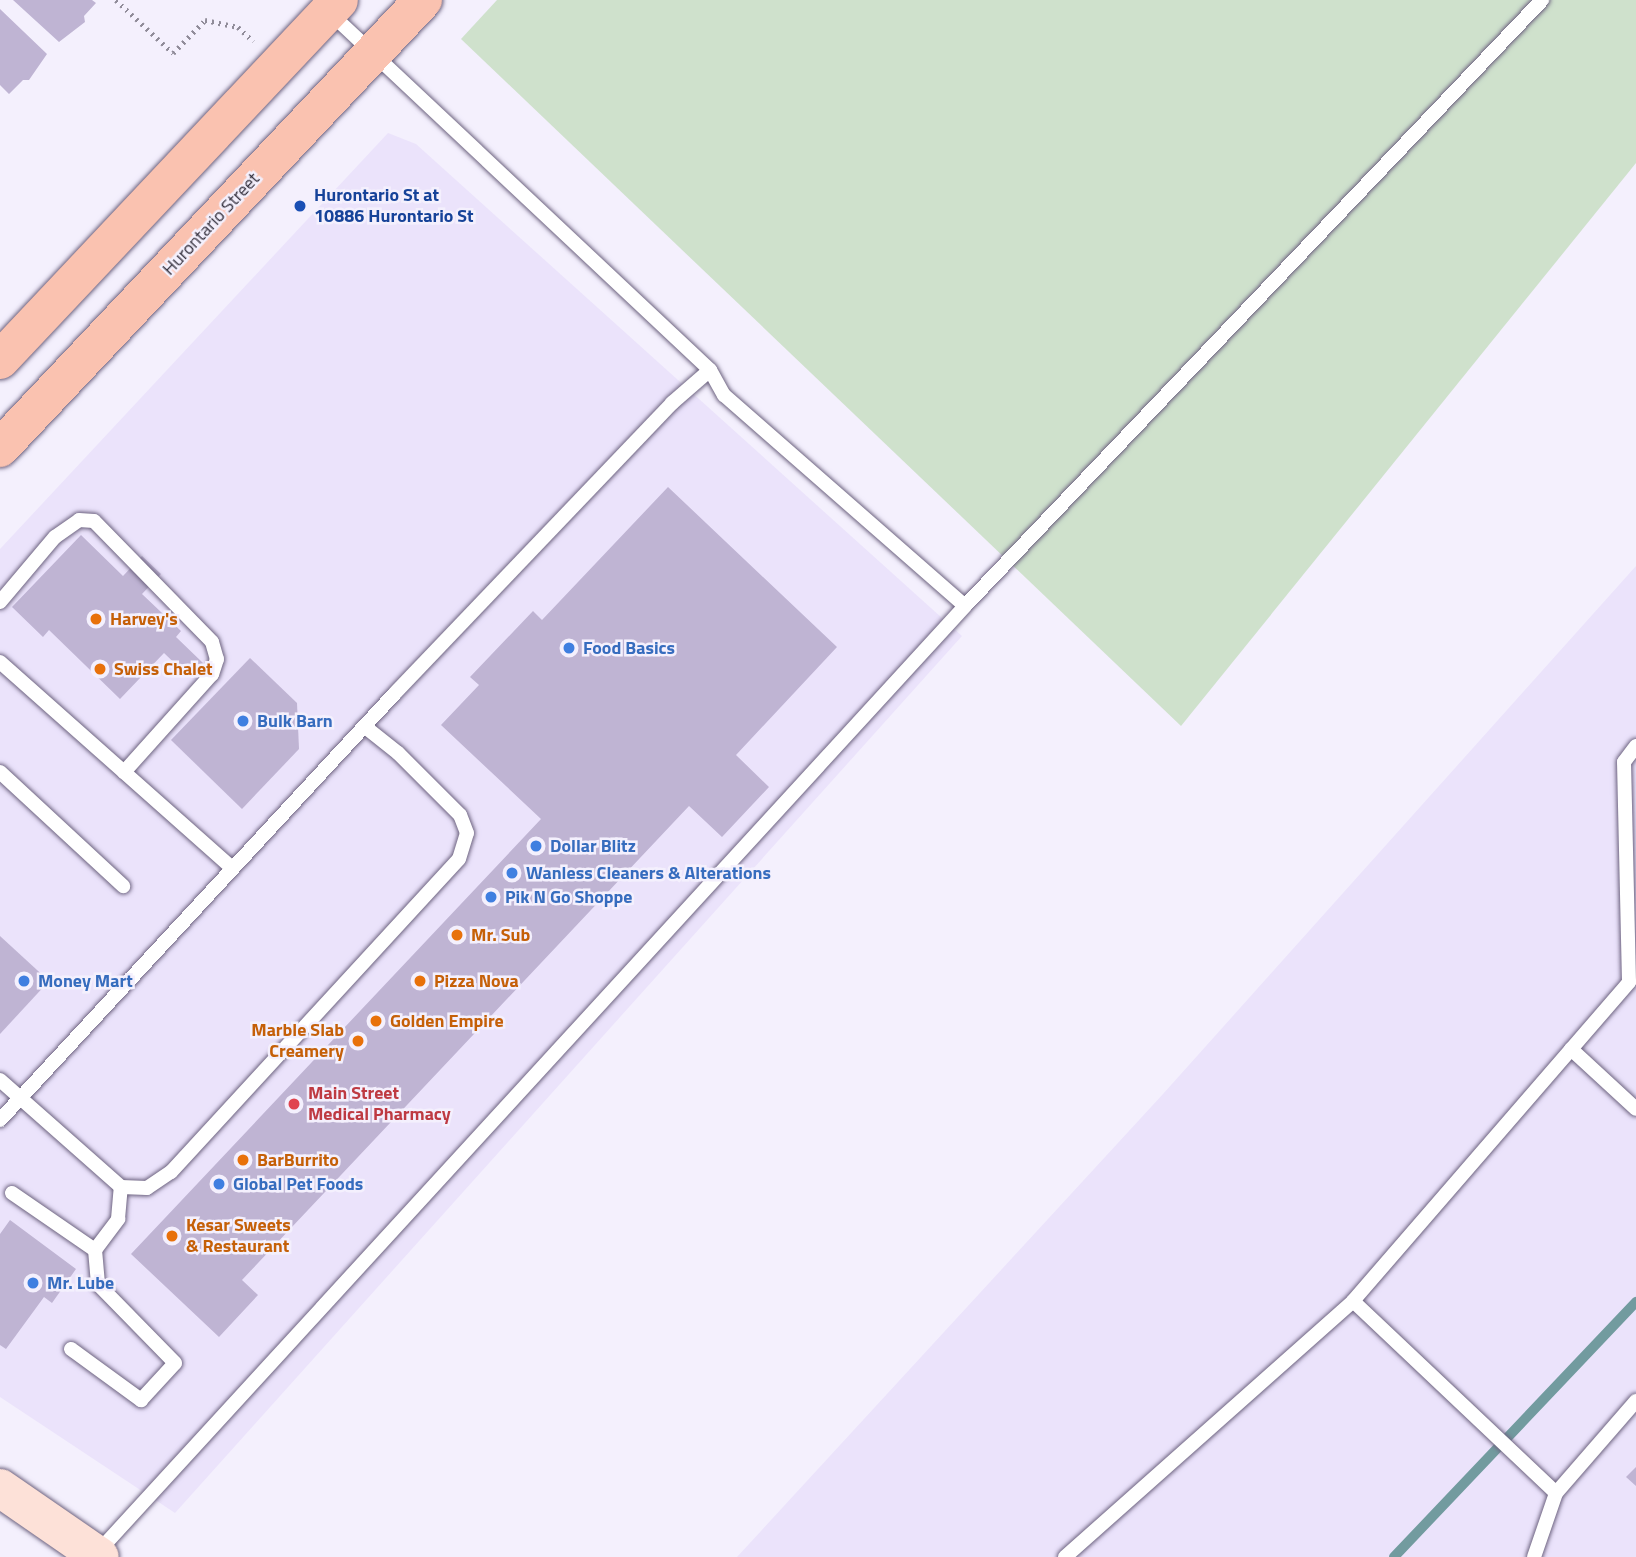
<!DOCTYPE html>
<style>
body{margin:0}
#map{position:relative;width:1636px;height:1557px;overflow:hidden;background:#f4f0fd;font-family:"Titillium Web",sans-serif}
div>[style]{position:absolute}
[style*='--x']{left:calc(var(--x)*1px);top:calc(var(--y)*1px);width:calc(var(--w)*1px);rotate:calc(var(--a)*1deg)}
.built>*{inset:0;background:#ebe3fb}
.green>*{inset:0;background:#cfe1cc}
.stream>*{height:10px;margin:-5px;padding:0 5px;transform-origin:5px;border-radius:5px;background:#729b9f}
.building>*{inset:0;background:#bfb4d3}
.path>*{height:4.5px;margin-top:-2.25px;transform-origin:0;background:repeating-linear-gradient(90deg,#908c99 0 2px,transparent 0 7px)}
.roads{filter:drop-shadow(0 0 2px #6d6380) drop-shadow(0 0 2px #6d6380)}
.lane>*{height:14px;margin:-7px;padding:0 7px;transform-origin:7px;border-radius:7px;background:#fff}
.secondary>*{height:38px;margin:-19px;padding:0 19px;transform-origin:19px;border-radius:19px;background:#fde1d8}
.primary>*{height:38px;margin:-19px;padding:0 19px;transform-origin:19px;border-radius:19px;background:#fac2b0}
.dots>*{width:19px;height:19px;translate:-50% -50%;box-sizing:border-box;border:4px solid #f4f0fd;border-radius:50%}
span{translate:-50% -50%;white-space:nowrap;text-align:center;line-height:1.15;-webkit-text-stroke:5px #f4f0fd;paint-order:stroke}
.transit-label{font-size:18px;color:#164399;font-weight:700}
.left{translate:0 -50%;text-align:left}
.street-label{font-size:18px;color:#332f3c}
.food-label{font-size:18px;color:#c56008;font-weight:700}
.right{translate:-100% -50%;text-align:right}
.shop-label{font-size:18px;color:#366cbe;font-weight:700}
.health-label{font-size:18px;color:#be3a42;font-weight:700}
</style>
<div id="map">
<div class="built">
<i style="clip-path:polygon(388px 133px,416px 144px,962px 636px,175px 1513px,0 1397px,0 549px)"></i>
<i style="clip-path:polygon(1636px 566px,1636px 1557px,737px 1557px,1163px 1094px)"></i>
</div>
<div class="green">
<i style="clip-path:polygon(497px 0,1636px 0,1636px 163px,1181px 726px,461px 39px)"></i>
</div>
<div class="stream">
<i style="--x:1394;--y:1557;--w:352;--a:-46.5"></i>
</div>
<div class="building">
<i style="clip-path:polygon(13px 0,92px 0,96px 3px,84px 16px,85px 22px,59px 42px)"></i>
<i style="clip-path:polygon(0 9px,47px 54px,29px 80px,23px 80px,9px 94px,0 85px)"></i>
<i style="clip-path:polygon(668px 487px,837px 647px,736px 755px,769px 787px,722px 837px,689px 806px,242px 1280px,258px 1295px,219px 1337px,131px 1254px,541px 819px,441px 725px,479px 685px,470px 677px,533px 611px,542px 620px)"></i>
<i style="clip-path:polygon(81px 535px,123px 576px,142px 556px,161px 574px,142px 594px,181px 631px,176px 637px,203px 663px,189px 677px,164px 653px,120px 699px,49px 630px,43px 637px,12px 607px)"></i>
<i style="clip-path:polygon(250px 658px,297px 703px,299px 749px,242px 809px,171px 740px)"></i>
<i style="clip-path:polygon(0 936px,49px 981px,0 1034px)"></i>
<i style="clip-path:polygon(10px 1220px,76px 1269px,52px 1303px,44px 1297px,6px 1349px,0 1345px,0 1234px)"></i>
<i style="clip-path:polygon(1636px 1467px,1636px 1486px,1626px 1477px)"></i>
</div>
<div class="path">
<i style="--x:116;--y:0;--w:78;--a:42.9"></i>
<i style="--x:173;--y:53;--w:46;--a:-45.9"></i>
<i style="--x:205;--y:20;--w:34;--a:12"></i>
<i style="--x:238;--y:27;--w:21;--a:43"></i>
</div>
<div class="roads">
<div class="lane">
<i style="--x:329;--y:12;--w:523;--a:43.22"></i>
<i style="--x:710;--y:370;--w:29;--a:61"></i>
<i style="--x:724;--y:395;--w:320;--a:41.2"></i>
<i style="--x:0;--y:602;--w:85;--a:-49.8"></i>
<i style="--x:55;--y:537;--w:29;--a:-35"></i>
<i style="--x:79;--y:520;--w:15;--a:4"></i>
<i style="--x:94;--y:521;--w:169;--a:45.7"></i>
<i style="--x:212;--y:642;--w:18;--a:74"></i>
<i style="--x:217;--y:659;--w:16;--a:108"></i>
<i style="--x:212;--y:674;--w:132;--a:131.9"></i>
<i style="--x:0;--y:662;--w:310;--a:41.6"></i>
<i style="--x:0;--y:772;--w:168;--a:42.8"></i>
<i style="--x:1571;--y:1049;--w:88;--a:42.7"></i>
<i style="--x:0;--y:1080;--w:162;--a:41.5"></i>
<i style="--x:121;--y:1187;--w:26;--a:2"></i>
<i style="--x:147;--y:1188;--w:29;--a:-34"></i>
<i style="--x:171;--y:1172;--w:425;--a:-47.4"></i>
<i style="--x:459;--y:859;--w:27;--a:-73"></i>
<i style="--x:467;--y:833;--w:19;--a:-111"></i>
<i style="--x:460;--y:815;--w:88;--a:-135"></i>
<i style="--x:398;--y:753;--w:43;--a:-141.5"></i>
<i style="--x:0;--y:1120;--w:583;--a:-47.22"></i>
<i style="--x:396;--y:692;--w:400;--a:-46.3"></i>
<i style="--x:672;--y:403;--w:50;--a:-41"></i>
<i style="--x:12;--y:1193;--w:101;--a:34.5"></i>
<i style="--x:1353;--y:1301;--w:422;--a:-49.1"></i>
<i style="--x:1629;--y:982;--w:220;--a:-91.3"></i>
<i style="--x:1624;--y:762;--w:20;--a:-53"></i>
<i style="--x:71;--y:1349;--w:87;--a:36.1"></i>
<i style="--x:141;--y:1400;--w:50;--a:-47.4"></i>
<i style="--x:175;--y:1363;--w:110;--a:-134.3"></i>
<i style="--x:98;--y:1284;--w:34;--a:-95"></i>
<i style="--x:95;--y:1250;--w:39;--a:-53"></i>
<i style="--x:118;--y:1219;--w:32;--a:-85"></i>
<i style="--x:97;--y:1553;--w:1285;--a:-47.49"></i>
<i style="--x:965;--y:606;--w:837;--a:-46.4"></i>
<i style="--x:1065;--y:1557;--w:385;--a:-41.6"></i>
<i style="--x:1353;--y:1301;--w:279;--a:43.4"></i>
<i style="--x:1534;--y:1557;--w:68;--a:-71"></i>
<i style="--x:1556;--y:1493;--w:122;--a:-49"></i>
</div>
<div class="secondary">
<i style="--x:0;--y:1488;--w:121;--a:34.6"></i>
</div>
<div class="primary">
<i style="--x:0;--y:360;--w:494;--a:-46.7"></i>
<i style="--x:0;--y:448;--w:616;--a:-46.64"></i>
</div>
</div>
<div class="dots">
<i style="left:300px;top:206px;background:#1a4fb4"></i>
<i style="left:96px;top:619px;background:#e8710a"></i>
<i style="left:569px;top:648px;background:#3f7fe0"></i>
<i style="left:100px;top:669px;background:#e8710a"></i>
<i style="left:243px;top:721px;background:#3f7fe0"></i>
<i style="left:536px;top:846px;background:#3f7fe0"></i>
<i style="left:512px;top:873px;background:#3f7fe0"></i>
<i style="left:491px;top:897px;background:#3f7fe0"></i>
<i style="left:457px;top:935px;background:#e8710a"></i>
<i style="left:24px;top:981px;background:#3f7fe0"></i>
<i style="left:420px;top:981px;background:#e8710a"></i>
<i style="left:376px;top:1021px;background:#e8710a"></i>
<i style="left:358px;top:1041px;background:#e8710a"></i>
<i style="left:294px;top:1104px;background:#e0444e"></i>
<i style="left:243px;top:1160px;background:#e8710a"></i>
<i style="left:219px;top:1184px;background:#3f7fe0"></i>
<i style="left:172px;top:1236px;background:#e8710a"></i>
<i style="left:33px;top:1283px;background:#3f7fe0"></i>
</div>
<div class="transit-label">
<span class="left" style="left:314px;top:206px">Hurontario St at<br>10886 Hurontario St</span>
</div>
<div class="street-label">
<span style="left:211px;top:224px;rotate:-47deg">Hurontario Street</span>
</div>
<div class="food-label">
<span class="left" style="left:110px;top:619px">Harvey's</span>
<span class="left" style="left:114px;top:669px">Swiss Chalet</span>
<span class="left" style="left:471px;top:935px">Mr. Sub</span>
<span class="left" style="left:434px;top:981px">Pizza Nova</span>
<span class="left" style="left:390px;top:1021px">Golden Empire</span>
<span class="right" style="left:344px;top:1041px">Marble Slab<br>Creamery</span>
<span class="left" style="left:257px;top:1160px">BarBurrito</span>
<span class="left" style="left:186px;top:1236px">Kesar Sweets<br>&amp; Restaurant</span>
</div>
<div class="shop-label">
<span class="left" style="left:583px;top:648px">Food Basics</span>
<span class="left" style="left:257px;top:721px">Bulk Barn</span>
<span class="left" style="left:550px;top:846px">Dollar Blitz</span>
<span class="left" style="left:526px;top:873px">Wanless Cleaners &amp; Alterations</span>
<span class="left" style="left:505px;top:897px">Pik N Go Shoppe</span>
<span class="left" style="left:38px;top:981px">Money Mart</span>
<span class="left" style="left:233px;top:1184px">Global Pet Foods</span>
<span class="left" style="left:47px;top:1283px">Mr. Lube</span>
</div>
<div class="health-label">
<span class="left" style="left:308px;top:1104px">Main Street<br>Medical Pharmacy</span>
</div>
</div>
